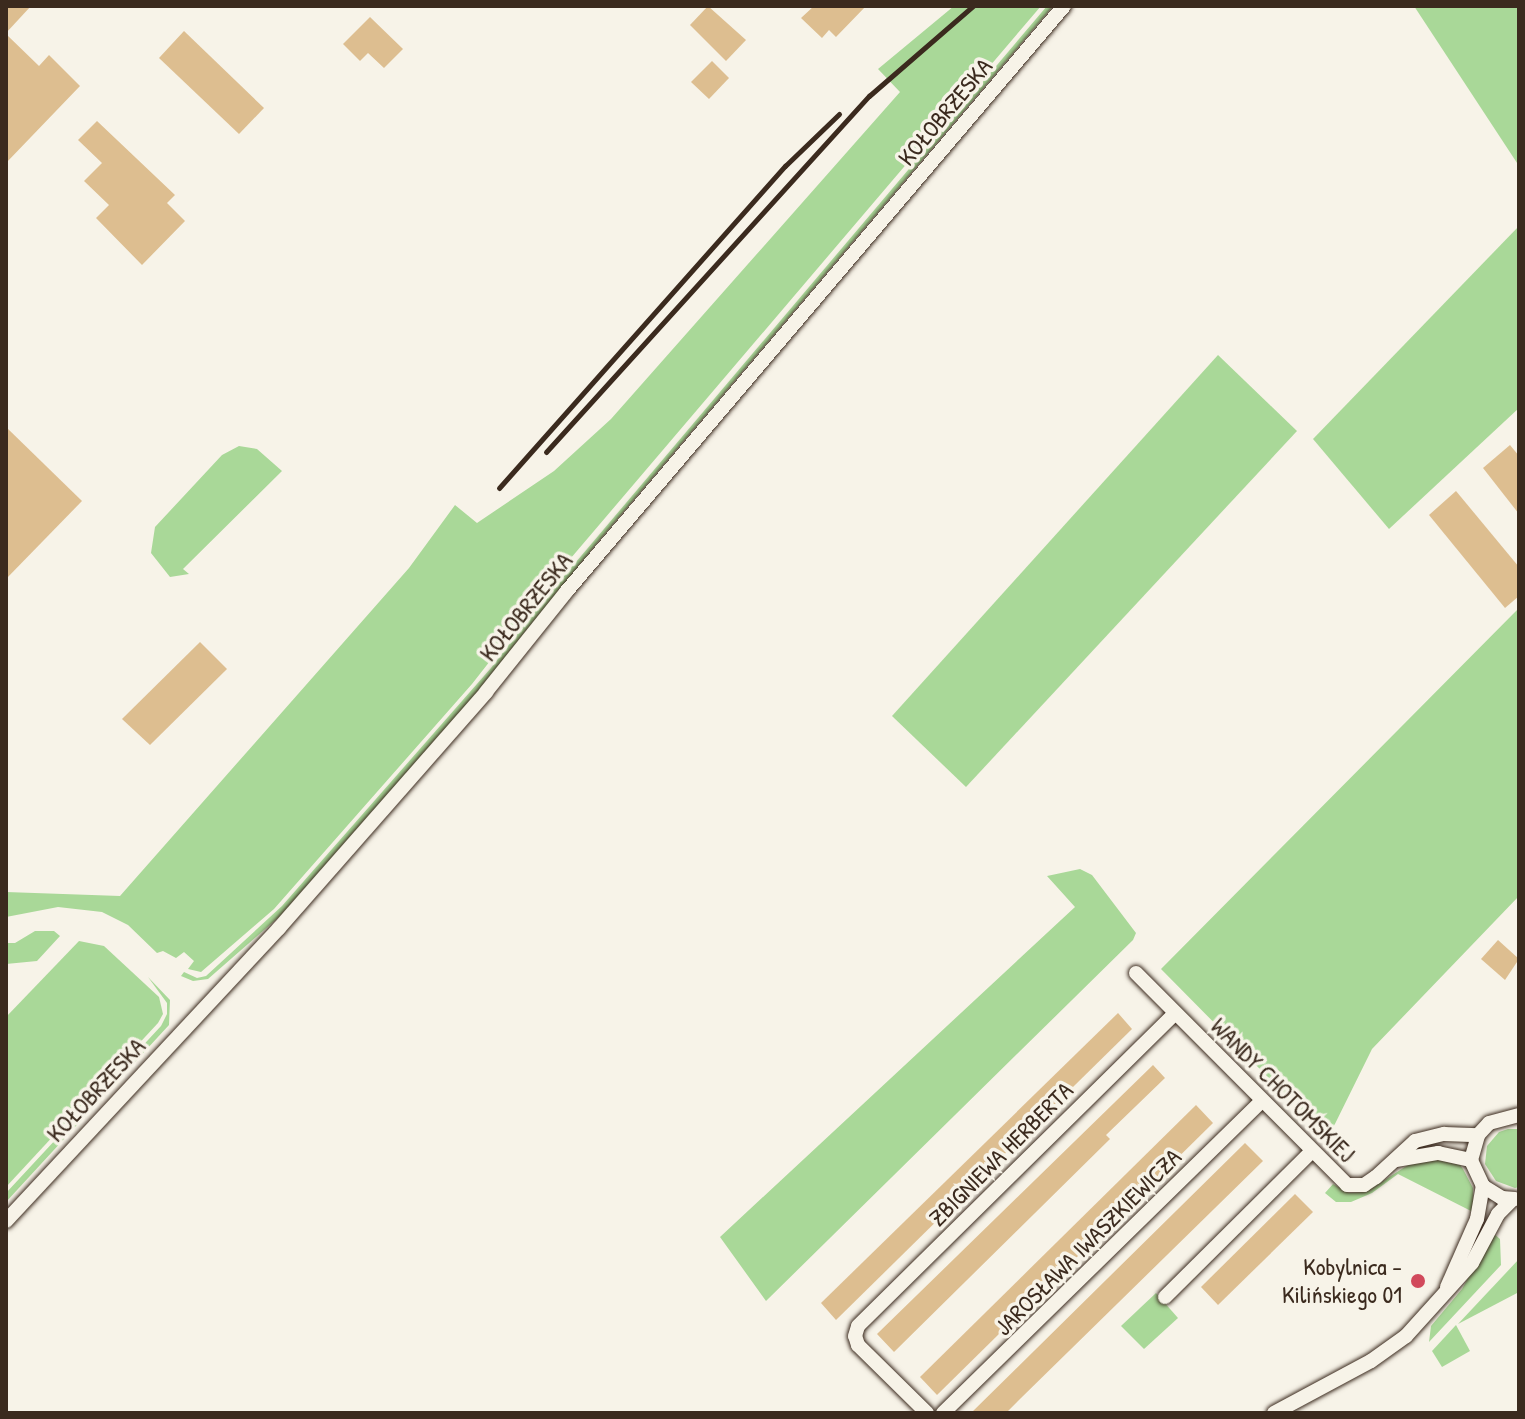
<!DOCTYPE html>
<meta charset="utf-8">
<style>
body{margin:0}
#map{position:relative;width:1525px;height:1419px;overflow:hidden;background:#f7f3e8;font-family:"Patrick Hand",sans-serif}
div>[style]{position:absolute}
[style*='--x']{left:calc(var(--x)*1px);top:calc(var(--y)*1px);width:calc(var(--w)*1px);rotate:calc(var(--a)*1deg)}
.green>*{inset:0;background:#a9d898}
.building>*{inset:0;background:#ddbe90}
.roads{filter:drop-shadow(0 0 2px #3b2a1e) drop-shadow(0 0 2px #3b2a1e)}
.minor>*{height:14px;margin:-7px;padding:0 7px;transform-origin:7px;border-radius:7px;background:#f7f3e8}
.rail>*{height:5px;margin:-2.5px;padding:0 2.5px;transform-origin:2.5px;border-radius:2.5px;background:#3b2a1e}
.dots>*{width:22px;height:22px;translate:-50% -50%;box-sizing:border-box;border:4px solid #f7f3e8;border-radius:50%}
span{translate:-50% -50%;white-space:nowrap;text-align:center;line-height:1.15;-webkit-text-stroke:7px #f7f3e8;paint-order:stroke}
.street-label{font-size:24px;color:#3b2a1e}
.poi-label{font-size:24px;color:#3b2a1e}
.right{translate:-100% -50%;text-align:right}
.frame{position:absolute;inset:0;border:8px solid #3b2a1e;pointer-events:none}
</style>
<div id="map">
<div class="green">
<i style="clip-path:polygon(954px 6px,1041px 6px,565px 565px,472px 684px,274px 909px,201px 972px,188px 969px,194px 961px,184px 952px,176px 958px,163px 951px,157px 953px,128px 925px,102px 912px,58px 907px,6px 917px,6px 892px,120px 896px,409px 568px,455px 505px,477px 523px,554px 471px,611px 419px,900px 92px,878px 69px)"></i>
<i style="clip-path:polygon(1047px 6px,1053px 6px,597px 543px,472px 698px,280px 916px,208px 979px,193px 981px,181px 976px,184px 972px,197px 978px,206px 976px,282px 906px,491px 668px,543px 601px)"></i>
<i style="clip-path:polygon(1414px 6px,1519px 6px,1519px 166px)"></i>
<i style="clip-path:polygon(1519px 226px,1519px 408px,1389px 529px,1313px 439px)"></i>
<i style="clip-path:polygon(1218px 355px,1297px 431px,966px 787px,892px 716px)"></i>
<i style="clip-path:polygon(239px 446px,257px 449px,282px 471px,183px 569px,189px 574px,170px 577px,151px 553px,155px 527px,222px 455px)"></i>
<i style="clip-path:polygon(1519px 608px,1519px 896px,1372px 1049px,1328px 1138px,1161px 969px)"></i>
<i style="clip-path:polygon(1080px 869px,1092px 875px,1136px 933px,1133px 940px,766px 1301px,720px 1237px,1075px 907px,1047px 876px)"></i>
<i style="clip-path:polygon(35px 931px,54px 931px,60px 936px,37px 961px,6px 964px,6px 943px,15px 943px)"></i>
<i style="clip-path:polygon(79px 941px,104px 946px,159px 997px,163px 1014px,158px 1023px,6px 1187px,6px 1017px)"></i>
<i style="clip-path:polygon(148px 977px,170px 1000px,169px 1025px,6px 1202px,6px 1193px,161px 1026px,167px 1014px,167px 1003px)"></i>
<i style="clip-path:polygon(1508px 1129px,1519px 1129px,1519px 1187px,1515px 1188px,1496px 1181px,1485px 1164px,1487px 1146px,1499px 1132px)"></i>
<i style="clip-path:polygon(1431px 1158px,1460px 1165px,1463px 1169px,1473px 1188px,1473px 1212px,1398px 1174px,1372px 1193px,1351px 1202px,1336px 1202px,1325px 1193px,1333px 1184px,1349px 1193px,1366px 1192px,1408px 1165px)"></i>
<i style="clip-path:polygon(1493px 1233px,1500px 1239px,1501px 1265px,1429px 1342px,1431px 1326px,1462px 1289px)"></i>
<i style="clip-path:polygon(1519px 1259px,1519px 1292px,1458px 1324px)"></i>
<i style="clip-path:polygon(1156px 1293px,1178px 1318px,1144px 1349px,1121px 1326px)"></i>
<i style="clip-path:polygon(1456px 1325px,1470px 1351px,1442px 1367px,1432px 1351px)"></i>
</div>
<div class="building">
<i style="clip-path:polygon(6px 6px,31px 6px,6px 33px)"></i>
<i style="clip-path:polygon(708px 6px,746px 40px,726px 61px,690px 25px)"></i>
<i style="clip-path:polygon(814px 6px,866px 6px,836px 37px,829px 30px,822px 38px,801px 18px)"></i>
<i style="clip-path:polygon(370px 17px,403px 49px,384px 68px,368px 53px,360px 61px,343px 44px)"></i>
<i style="clip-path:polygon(184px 31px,264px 108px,239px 134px,159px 58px)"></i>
<i style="clip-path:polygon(6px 34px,39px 66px,49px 55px,80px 86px,6px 163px)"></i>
<i style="clip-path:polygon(712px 61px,729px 78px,709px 99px,691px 82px)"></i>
<i style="clip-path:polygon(97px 121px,175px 195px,167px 203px,185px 221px,142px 265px,96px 218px,109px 205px,84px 181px,102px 163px,78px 140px)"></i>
<i style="clip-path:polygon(6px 427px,82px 501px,6px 579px)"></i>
<i style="clip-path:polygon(1510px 445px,1519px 456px,1519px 514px,1483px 468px)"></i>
<i style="clip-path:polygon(1456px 491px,1519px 567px,1519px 596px,1505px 608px,1429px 515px)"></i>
<i style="clip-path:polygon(200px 642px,227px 669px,150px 745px,122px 719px)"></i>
<i style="clip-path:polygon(1498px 940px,1519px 959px,1505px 980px,1481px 959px)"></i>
<i style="clip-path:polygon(1118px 1013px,1132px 1029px,836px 1320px,821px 1303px)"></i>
<i style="clip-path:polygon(1153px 1065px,1165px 1078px,1106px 1135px,1110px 1139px,894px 1352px,877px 1334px)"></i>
<i style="clip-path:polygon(1196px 1105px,1213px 1123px,937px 1395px,920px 1377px)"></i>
<i style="clip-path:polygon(1245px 1143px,1263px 1161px,1020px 1399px,1006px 1413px,971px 1413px)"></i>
<i style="clip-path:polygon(1295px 1194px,1313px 1212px,1218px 1305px,1201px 1287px)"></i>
</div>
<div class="roads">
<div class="minor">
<i style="--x:1136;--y:973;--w:299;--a:45.1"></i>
<i style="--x:1347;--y:1185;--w:17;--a:0"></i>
<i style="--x:1364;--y:1185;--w:14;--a:-34"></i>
<i style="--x:1376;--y:1177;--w:53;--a:-42.7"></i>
<i style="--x:1415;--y:1141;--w:30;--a:-14"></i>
<i style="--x:1444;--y:1134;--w:34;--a:2"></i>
<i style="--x:1396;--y:1160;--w:43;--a:-9.5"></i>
<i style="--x:1438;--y:1153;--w:34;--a:12"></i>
<i style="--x:1515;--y:1199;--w:13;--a:-176"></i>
<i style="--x:1502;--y:1198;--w:22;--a:-148"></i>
<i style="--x:1483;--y:1186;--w:29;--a:-115"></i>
<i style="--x:1471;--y:1160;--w:26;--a:-74"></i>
<i style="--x:1478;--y:1135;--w:16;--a:-47"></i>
<i style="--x:1489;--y:1123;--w:31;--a:-15"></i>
<i style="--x:6;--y:1221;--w:400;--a:-47"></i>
<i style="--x:279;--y:928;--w:314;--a:-48.7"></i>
<i style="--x:486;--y:692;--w:128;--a:-51.3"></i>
<i style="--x:566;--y:592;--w:769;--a:-49.64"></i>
<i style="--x:1447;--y:1287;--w:74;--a:-66.2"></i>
<i style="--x:1477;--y:1219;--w:34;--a:-80"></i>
<i style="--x:1165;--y:1297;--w:207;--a:-44.8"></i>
<i style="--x:927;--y:1413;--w:97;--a:-135.4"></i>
<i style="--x:858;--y:1345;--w:9;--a:-108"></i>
<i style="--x:855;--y:1336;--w:10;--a:-73"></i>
<i style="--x:858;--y:1326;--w:445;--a:-44.6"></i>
<i style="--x:943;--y:1413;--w:446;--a:-44.4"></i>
<i style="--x:1274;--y:1413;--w:110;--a:-28.2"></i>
<i style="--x:1371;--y:1361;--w:43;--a:-35.5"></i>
<i style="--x:1406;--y:1336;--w:98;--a:-47.9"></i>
<i style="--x:1472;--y:1263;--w:55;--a:-62"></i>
<i style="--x:1498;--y:1214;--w:20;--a:-45"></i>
</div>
</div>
<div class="rail">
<i style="--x:546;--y:452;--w:481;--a:-47.8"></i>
<i style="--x:869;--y:96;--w:138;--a:-40.9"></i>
<i style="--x:499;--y:488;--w:431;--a:-48.4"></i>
<i style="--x:785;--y:166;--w:75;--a:-43.9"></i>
</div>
<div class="dots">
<i style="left:1418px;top:1281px;background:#d1495b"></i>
</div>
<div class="street-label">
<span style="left:945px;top:112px;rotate:-50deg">KOŁOBRZESKA</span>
<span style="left:526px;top:607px;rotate:-51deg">KOŁOBRZESKA</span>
<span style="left:96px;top:1090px;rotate:-47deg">KOŁOBRZESKA</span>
<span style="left:1283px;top:1090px;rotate:45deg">WANDY CHOTOMSKIEJ</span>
<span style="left:1001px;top:1154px;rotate:-45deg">ZBIGNIEWA HERBERTA</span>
<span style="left:1088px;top:1242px;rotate:-45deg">JAROSŁAWA IWASZKIEWICZA</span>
</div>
<div class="poi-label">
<span class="right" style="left:1402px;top:1281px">Kobylnica -<br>Kilińskiego 01</span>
</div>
<div class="frame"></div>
</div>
